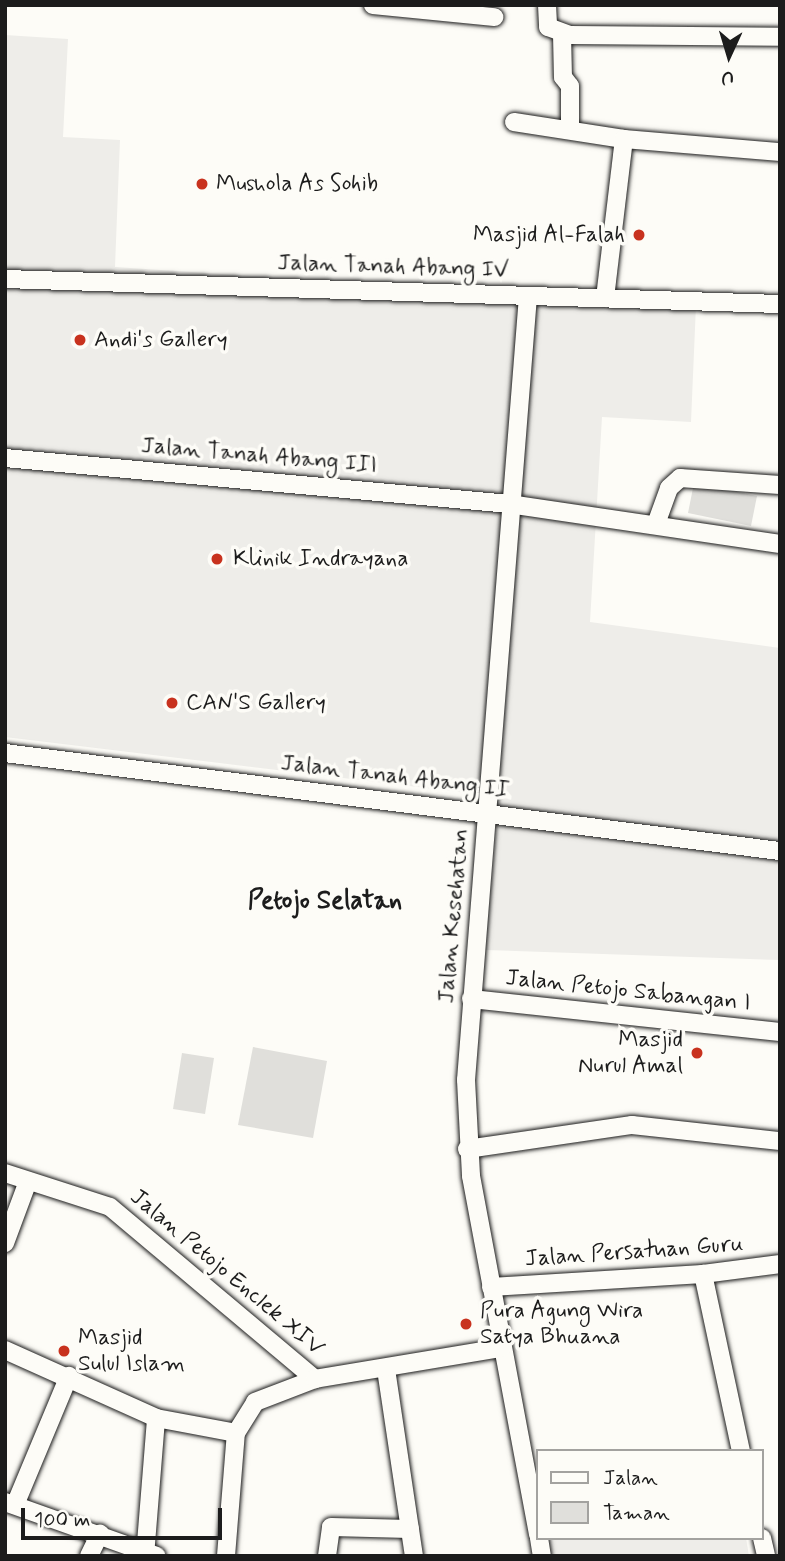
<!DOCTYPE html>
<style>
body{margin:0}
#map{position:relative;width:785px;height:1561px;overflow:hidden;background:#fdfcf7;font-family:Mynerve,sans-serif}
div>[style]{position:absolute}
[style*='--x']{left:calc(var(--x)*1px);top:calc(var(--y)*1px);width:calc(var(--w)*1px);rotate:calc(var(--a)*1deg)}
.built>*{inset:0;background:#eeede9}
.green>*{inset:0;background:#e0dfdb}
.roads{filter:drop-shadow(0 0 2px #1c1c1c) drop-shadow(0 0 2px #1c1c1c)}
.minor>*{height:18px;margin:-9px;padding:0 9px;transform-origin:9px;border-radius:9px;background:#fdfcf7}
.dots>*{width:19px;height:19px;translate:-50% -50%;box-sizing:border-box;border:4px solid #fdfcf7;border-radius:50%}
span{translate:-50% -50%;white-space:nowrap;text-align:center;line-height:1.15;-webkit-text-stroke:7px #fdfcf7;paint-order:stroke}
.poi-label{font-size:23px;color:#1c1c1c}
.left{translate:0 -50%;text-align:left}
.right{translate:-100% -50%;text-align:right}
.street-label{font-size:23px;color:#1c1c1c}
.quarter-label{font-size:26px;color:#1c1c1c;font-weight:700}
.frame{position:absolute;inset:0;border:7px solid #1c1c1c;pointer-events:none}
.legend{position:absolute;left:536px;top:1449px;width:228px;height:91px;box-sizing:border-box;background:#fdfcf7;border:2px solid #a3a29f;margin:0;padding:9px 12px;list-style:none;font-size:21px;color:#1c1c1c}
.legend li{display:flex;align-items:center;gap:14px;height:35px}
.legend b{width:35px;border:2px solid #a3a29f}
.north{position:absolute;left:694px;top:21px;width:70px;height:70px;-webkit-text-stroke:5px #fdfcf7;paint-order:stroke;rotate:184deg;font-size:19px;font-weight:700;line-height:28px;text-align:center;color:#1c1c1c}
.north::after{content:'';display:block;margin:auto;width:24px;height:32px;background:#1c1c1c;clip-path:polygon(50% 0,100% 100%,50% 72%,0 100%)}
.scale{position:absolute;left:21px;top:1508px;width:201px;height:32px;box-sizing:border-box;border:4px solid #1c1c1c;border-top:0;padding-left:9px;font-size:21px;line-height:24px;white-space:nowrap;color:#1c1c1c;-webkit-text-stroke:5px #fdfcf7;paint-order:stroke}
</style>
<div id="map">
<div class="built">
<i style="clip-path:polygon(5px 35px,68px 39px,63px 137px,120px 140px,115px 267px,696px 305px,691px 422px,602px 417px,590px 622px,780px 648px,780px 960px,485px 950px,500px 797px,5px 737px)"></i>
<i style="clip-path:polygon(542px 1538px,746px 1538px,749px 1556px,546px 1556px)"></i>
</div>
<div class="green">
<i style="clip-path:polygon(694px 483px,757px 496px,751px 526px,688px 513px)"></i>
<i style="clip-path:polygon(253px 1047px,327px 1061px,313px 1138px,238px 1125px)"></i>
<i style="clip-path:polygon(182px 1053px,214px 1058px,205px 1114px,173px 1109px)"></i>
</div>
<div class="roads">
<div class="minor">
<i style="--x:373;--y:5;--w:122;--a:5.7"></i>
<i style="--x:547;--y:5;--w:22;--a:87"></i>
<i style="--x:548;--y:27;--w:23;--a:20"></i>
<i style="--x:570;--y:35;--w:210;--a:0.5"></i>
<i style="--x:562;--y:34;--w:43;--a:88.7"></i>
<i style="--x:563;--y:77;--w:11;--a:52"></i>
<i style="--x:570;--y:86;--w:44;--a:90"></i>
<i style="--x:514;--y:122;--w:111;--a:8.8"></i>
<i style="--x:624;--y:139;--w:157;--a:4.8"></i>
<i style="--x:5;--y:279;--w:775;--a:1.85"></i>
<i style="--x:528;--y:296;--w:786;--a:94.52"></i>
<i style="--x:466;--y:1080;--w:96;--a:87"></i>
<i style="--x:471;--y:1176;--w:365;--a:79.4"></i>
<i style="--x:605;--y:298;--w:160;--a:-83.2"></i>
<i style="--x:5;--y:458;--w:506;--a:5.21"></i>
<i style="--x:509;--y:504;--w:274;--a:8.4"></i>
<i style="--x:656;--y:524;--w:38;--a:-70"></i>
<i style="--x:669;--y:488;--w:15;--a:-42"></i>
<i style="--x:680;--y:478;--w:100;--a:4"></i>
<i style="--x:5;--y:753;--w:781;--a:7.21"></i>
<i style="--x:471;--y:999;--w:311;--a:6.1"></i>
<i style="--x:467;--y:1149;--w:167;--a:-8.3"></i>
<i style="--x:632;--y:1125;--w:149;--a:6.2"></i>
<i style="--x:5;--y:1173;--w:110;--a:17.9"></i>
<i style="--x:110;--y:1207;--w:268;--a:40"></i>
<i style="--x:5;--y:1243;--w:66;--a:-69.6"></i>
<i style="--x:703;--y:1274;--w:181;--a:77.9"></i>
<i style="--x:491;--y:1287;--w:212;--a:-3.5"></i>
<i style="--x:703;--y:1274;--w:78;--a:-7.4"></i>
<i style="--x:5;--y:1350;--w:166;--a:24.2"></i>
<i style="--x:156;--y:1418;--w:81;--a:10.6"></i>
<i style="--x:386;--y:1369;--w:189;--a:81.5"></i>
<i style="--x:5;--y:1502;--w:161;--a:19.6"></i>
<i style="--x:15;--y:1505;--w:140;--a:-67.3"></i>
<i style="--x:539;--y:1538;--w:18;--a:81"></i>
<i style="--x:762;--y:1538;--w:18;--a:77"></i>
<i style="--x:89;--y:1556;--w:25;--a:-64"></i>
<i style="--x:145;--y:1556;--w:138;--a:-85.4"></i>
<i style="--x:226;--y:1556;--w:123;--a:-85.4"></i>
<i style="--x:236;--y:1433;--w:36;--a:-58"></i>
<i style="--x:255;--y:1402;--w:64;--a:-21"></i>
<i style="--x:315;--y:1379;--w:189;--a:-9.5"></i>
<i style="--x:327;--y:1556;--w:29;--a:-82"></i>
<i style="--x:331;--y:1527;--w:79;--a:1.5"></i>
</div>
</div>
<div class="dots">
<i style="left:202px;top:184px;background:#c8321e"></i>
<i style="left:639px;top:235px;background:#c8321e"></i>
<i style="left:80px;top:340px;background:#c8321e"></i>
<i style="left:217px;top:559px;background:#c8321e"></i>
<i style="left:172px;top:703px;background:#c8321e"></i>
<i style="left:697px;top:1053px;background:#c8321e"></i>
<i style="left:466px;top:1324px;background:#c8321e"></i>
<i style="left:64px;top:1351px;background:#c8321e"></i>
</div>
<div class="poi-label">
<span class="left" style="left:216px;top:184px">Mushola As Sohib</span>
<span class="right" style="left:625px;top:235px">Masjid Al-Falah</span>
<span class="left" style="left:94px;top:340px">Andi's Gallery</span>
<span class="left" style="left:233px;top:559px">Klinik Indrayana</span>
<span class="left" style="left:186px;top:703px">CAN'S Gallery</span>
<span class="right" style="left:683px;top:1053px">Masjid<br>Nurul Amal</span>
<span class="left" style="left:480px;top:1324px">Pura Agung Wira<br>Satya Bhuana</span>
<span class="left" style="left:78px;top:1351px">Masjid<br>Sulul Islam</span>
</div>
<div class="street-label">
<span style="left:393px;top:267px;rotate:2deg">Jalan Tanah Abang IV</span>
<span style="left:259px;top:456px;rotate:5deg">Jalan Tanah Abang III</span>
<span style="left:395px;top:777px;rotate:7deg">Jalan Tanah Abang II</span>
<span style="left:454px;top:916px;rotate:-85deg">Jalan Kesehatan</span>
<span style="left:628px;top:991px;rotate:6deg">Jalan Petojo Sabangan I</span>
<span style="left:634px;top:1252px;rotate:-4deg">Jalan Persatuan Guru</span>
<span style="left:227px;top:1273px;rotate:40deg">Jalan Petojo Enclek XIV</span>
</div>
<div class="quarter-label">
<span style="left:325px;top:902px">Petojo Selatan</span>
</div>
<div class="frame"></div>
<ul class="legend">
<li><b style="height:9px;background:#fdfcf7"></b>Jalan</li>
<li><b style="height:19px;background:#e0dfdb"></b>Taman</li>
</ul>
<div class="north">U</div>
<div class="scale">100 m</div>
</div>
